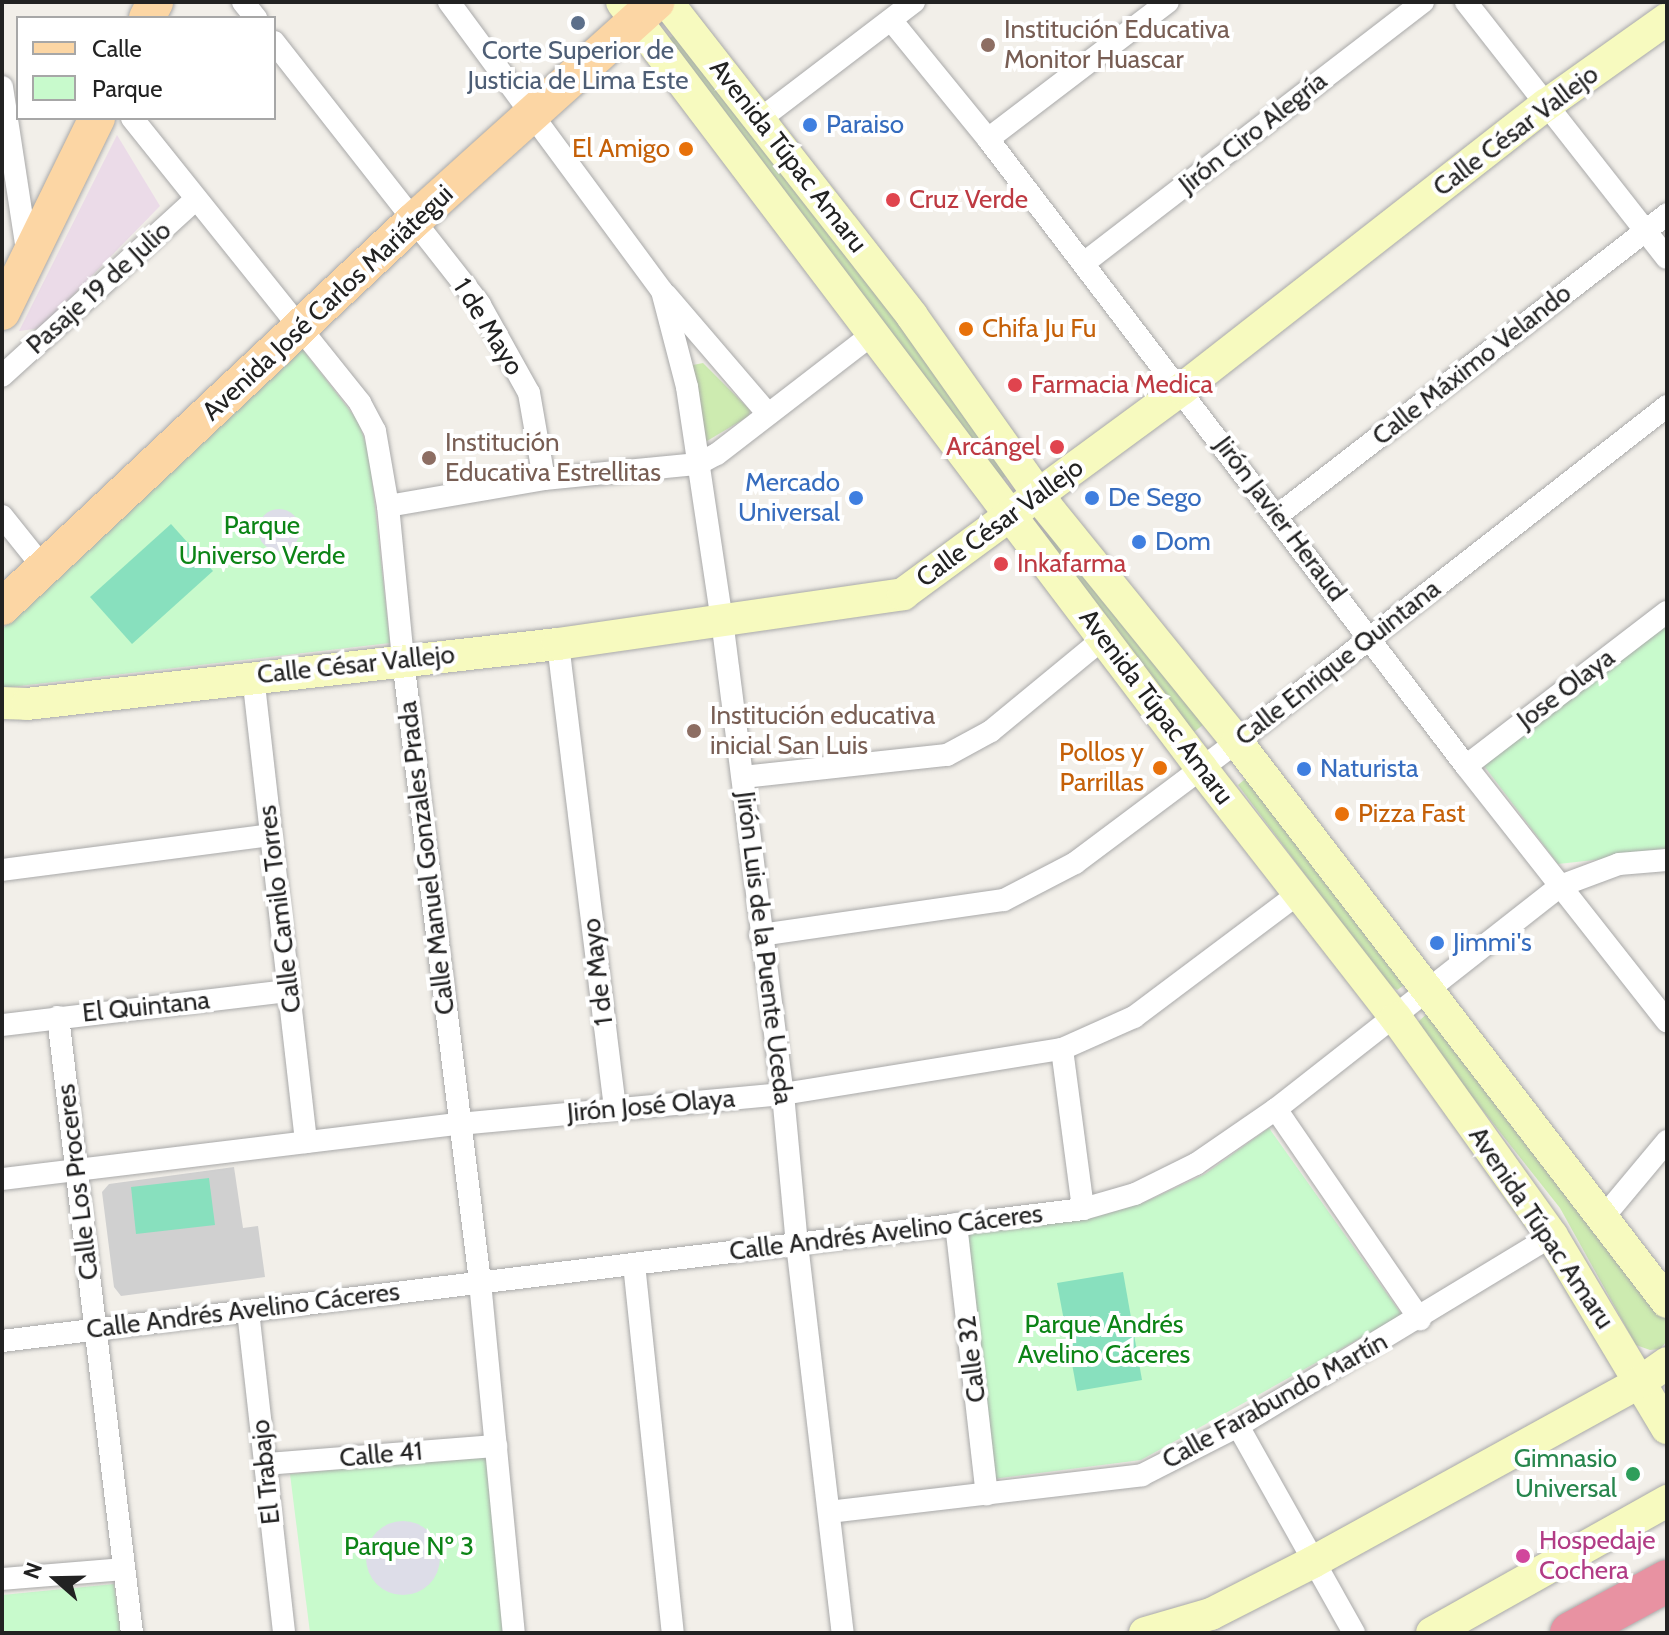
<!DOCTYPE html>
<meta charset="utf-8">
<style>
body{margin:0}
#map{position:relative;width:1669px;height:1635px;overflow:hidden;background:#f2efe9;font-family:Cabin,sans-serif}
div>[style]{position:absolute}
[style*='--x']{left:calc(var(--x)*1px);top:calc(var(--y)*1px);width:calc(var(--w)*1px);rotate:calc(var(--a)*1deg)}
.industrial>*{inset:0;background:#ebdbe8}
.religious>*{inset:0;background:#d0d0d0}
.grass>*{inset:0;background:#cdebb0}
.park>*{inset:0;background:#c8facc}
.pitch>*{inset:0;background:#88e0be}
.plaza>*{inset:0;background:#dddde8}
.round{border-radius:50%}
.roads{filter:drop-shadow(0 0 2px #a9a9a9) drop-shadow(0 0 2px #a9a9a9)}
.street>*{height:22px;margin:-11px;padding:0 11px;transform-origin:11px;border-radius:11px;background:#fff}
.secondary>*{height:32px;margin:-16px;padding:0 16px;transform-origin:16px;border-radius:16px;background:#f7fabf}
.primary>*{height:36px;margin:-18px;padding:0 18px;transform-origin:18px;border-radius:18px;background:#fcd6a4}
.highway>*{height:42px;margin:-21px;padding:0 21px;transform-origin:21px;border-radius:21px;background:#e892a2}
.dots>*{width:22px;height:22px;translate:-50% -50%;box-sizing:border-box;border:4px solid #fff;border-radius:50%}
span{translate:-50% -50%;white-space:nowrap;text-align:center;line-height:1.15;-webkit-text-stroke:8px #fff;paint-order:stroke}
.education-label{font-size:26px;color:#785e54}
.left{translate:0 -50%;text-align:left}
.service-label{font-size:26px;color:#4e5e75}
.shop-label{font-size:26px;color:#366cbe}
.right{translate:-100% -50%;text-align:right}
.street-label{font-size:26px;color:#222}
.food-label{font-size:26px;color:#c56008}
.health-label{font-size:26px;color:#be3a42}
.park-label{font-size:26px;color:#0c8416}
.leisure-label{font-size:26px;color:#27864d}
.hotel-label{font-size:26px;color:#b23c85}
.frame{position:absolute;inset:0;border:4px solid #222;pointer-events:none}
.legend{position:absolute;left:16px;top:16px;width:260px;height:104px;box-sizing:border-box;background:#fff;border:2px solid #a7a7a7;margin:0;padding:10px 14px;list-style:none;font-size:24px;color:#222}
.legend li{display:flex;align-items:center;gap:16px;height:40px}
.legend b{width:40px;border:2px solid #a7a7a7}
.north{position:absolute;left:16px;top:1539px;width:80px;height:80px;-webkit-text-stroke:6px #fff;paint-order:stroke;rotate:290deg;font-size:22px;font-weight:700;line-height:32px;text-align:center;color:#222}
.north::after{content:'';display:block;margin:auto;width:28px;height:36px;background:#222;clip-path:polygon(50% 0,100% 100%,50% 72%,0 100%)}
</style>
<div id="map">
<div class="industrial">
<i style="clip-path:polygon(117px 135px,160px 206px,41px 328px,19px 331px)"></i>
</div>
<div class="religious">
<i style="clip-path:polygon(234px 1167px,243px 1228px,258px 1226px,265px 1277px,121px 1296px,114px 1287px,102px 1192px,109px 1184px)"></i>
</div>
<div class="grass">
<i style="clip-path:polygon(677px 33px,1015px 470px,1000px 480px,664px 42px)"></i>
<i style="clip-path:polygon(703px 363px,750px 410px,749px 416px,707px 441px,704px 439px,691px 369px,693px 365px)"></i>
<i style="clip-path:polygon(1058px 527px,1209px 720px,1194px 732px,1045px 537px)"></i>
<i style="clip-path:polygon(1251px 774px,1406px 984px,1397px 990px,1387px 984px,1238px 785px)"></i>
<i style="clip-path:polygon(1430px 1011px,1437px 1014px,1667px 1320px,1667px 1341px,1660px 1349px,1650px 1350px,1636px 1345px,1560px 1208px,1417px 1027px,1419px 1021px)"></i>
</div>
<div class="park">
<i style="clip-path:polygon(299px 345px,358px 421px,369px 453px,390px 643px,2px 688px,2px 630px,23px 605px)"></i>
<i style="clip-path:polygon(1667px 625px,1667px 852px,1558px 864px,1482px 763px)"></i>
<i style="clip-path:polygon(1269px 1128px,1402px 1315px,1141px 1460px,993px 1479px,965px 1234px,1092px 1218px,1143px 1203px,1205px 1174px)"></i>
<i style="clip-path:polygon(488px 1455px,507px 1633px,310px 1633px,290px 1474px)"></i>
<i style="clip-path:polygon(114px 1584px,121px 1633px,2px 1633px,2px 1595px)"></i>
</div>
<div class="pitch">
<i style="clip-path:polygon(171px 524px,213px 571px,132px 644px,90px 597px)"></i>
<i style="clip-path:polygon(209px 1178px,215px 1225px,136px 1234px,131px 1187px)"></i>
<i style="clip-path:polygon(1123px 1272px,1142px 1380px,1077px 1391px,1057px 1283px)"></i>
</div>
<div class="plaza">
<i class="round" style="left:258px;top:509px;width:42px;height:42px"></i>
<i class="round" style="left:366px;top:1521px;width:74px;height:74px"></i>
</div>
<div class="roads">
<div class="street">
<i style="--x:243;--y:2;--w:21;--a:51"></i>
<i style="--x:449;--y:2;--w:359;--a:53.6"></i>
<i style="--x:662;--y:291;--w:99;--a:75.4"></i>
<i style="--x:687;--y:387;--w:236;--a:81.5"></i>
<i style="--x:722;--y:620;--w:478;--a:82.7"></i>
<i style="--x:783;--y:1094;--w:151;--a:84.7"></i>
<i style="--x:797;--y:1244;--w:392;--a:83.3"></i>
<i style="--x:1466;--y:2;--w:325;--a:51.9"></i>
<i style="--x:891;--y:20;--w:154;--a:50.8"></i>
<i style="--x:988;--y:139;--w:788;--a:52.68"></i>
<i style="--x:1466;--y:766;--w:325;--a:51.8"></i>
<i style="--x:274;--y:42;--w:334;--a:51.9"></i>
<i style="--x:480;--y:305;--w:101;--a:60.9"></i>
<i style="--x:529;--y:393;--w:87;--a:80.1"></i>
<i style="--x:2;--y:87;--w:171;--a:81.3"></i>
<i style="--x:132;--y:118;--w:365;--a:51.3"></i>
<i style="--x:360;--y:403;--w:32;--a:62"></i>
<i style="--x:375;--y:431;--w:76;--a:80.2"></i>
<i style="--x:388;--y:506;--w:155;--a:84.4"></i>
<i style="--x:403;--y:660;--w:627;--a:82.94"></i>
<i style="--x:480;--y:1282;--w:353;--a:84.5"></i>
<i style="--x:759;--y:120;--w:195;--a:-37.3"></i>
<i style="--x:988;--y:139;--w:226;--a:-37.3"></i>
<i style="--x:1084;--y:263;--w:428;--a:-37.6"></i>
<i style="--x:666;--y:295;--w:157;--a:49.4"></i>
<i style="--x:2;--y:376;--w:261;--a:-42.4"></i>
<i style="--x:388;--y:506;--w:158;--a:-9.8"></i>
<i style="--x:544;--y:479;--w:155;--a:-5.6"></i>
<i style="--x:698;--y:464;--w:21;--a:-28"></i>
<i style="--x:717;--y:454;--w:197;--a:-37.6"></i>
<i style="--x:1278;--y:515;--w:492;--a:-37.7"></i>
<i style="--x:2;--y:516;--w:64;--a:51.3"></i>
<i style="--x:558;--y:644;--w:468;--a:83"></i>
<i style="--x:253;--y:676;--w:469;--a:83.5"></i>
<i style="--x:1466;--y:766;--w:253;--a:-37.5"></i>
<i style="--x:743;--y:777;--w:205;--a:-6.2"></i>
<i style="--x:947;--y:755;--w:50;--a:-28.6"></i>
<i style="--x:991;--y:731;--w:148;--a:-39.5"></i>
<i style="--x:2;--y:870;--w:271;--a:-7.4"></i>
<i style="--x:760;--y:935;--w:246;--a:-8.2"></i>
<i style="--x:1004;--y:900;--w:80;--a:-27.5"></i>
<i style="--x:1075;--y:863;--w:202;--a:-36.8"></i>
<i style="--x:1237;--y:742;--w:546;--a:-38"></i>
<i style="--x:58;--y:1017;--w:620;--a:83.15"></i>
<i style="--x:2;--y:1025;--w:289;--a:-6.8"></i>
<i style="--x:1062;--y:1049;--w:161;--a:82.5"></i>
<i style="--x:1276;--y:1109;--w:255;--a:55.6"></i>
<i style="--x:2;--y:1179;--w:460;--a:-6.9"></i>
<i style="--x:459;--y:1124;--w:325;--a:-5.3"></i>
<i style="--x:783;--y:1094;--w:283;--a:-9.2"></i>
<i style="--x:1062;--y:1049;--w:79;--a:-24"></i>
<i style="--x:1134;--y:1017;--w:206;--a:-36.9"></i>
<i style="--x:1601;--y:1220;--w:103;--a:-50.1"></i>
<i style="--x:956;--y:1224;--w:272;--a:83.5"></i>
<i style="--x:634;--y:1264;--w:371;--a:84"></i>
<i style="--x:248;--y:1311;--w:324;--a:83.6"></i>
<i style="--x:2;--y:1341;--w:1089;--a:-6.96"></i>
<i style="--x:1083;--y:1209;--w:54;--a:-16.1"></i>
<i style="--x:1135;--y:1194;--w:68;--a:-26.2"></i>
<i style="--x:1196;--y:1164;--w:97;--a:-34.5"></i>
<i style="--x:1276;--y:1109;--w:361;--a:-38.1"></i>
<i style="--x:1560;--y:886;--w:63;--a:-20.4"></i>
<i style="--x:1619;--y:864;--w:48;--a:-4.8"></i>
<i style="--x:1238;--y:1426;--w:237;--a:60.7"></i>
<i style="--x:266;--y:1464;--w:231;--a:-4.5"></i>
<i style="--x:829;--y:1512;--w:315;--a:-6.7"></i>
<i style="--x:1142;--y:1475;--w:108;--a:-27"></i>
<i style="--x:1238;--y:1426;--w:367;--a:-31.2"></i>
<i style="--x:2;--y:1579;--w:121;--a:-4.7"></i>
</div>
<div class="secondary">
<i style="--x:622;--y:2;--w:962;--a:52.9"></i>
<i style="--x:1202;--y:769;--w:316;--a:52.1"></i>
<i style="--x:1396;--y:1018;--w:268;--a:54.4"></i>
<i style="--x:1552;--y:1236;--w:224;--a:59.1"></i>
<i style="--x:667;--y:2;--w:398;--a:52"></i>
<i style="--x:912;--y:316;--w:234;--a:54.7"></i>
<i style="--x:1047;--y:507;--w:302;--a:51"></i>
<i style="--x:1237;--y:742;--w:706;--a:52.48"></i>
<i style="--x:2;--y:703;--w:25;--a:2"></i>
<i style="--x:27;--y:704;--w:534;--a:-6.45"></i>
<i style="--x:558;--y:644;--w:349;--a:-8.2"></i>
<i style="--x:903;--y:594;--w:346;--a:-36.3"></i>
<i style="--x:1182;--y:389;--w:462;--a:-38"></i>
<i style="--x:1546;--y:105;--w:148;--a:-35.4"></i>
<i style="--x:1145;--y:1633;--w:69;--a:-16.1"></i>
<i style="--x:1211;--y:1614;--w:114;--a:-27"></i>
<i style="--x:1313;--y:1562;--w:373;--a:-28.8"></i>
<i style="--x:1640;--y:1382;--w:33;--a:-35"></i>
<i style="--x:1432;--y:1633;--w:270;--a:-29.3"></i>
</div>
<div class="primary">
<i style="--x:147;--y:18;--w:18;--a:-63"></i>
<i style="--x:2;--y:312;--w:216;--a:-63.9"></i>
<i style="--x:2;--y:607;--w:562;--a:-43.2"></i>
<i style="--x:412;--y:222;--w:329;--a:-42"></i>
</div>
<div class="highway">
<i style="--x:1571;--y:1633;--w:109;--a:-28.4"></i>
</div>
</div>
<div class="dots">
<i style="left:578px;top:23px;background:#5c6f8a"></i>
<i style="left:988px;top:45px;background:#8d6e63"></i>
<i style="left:810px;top:125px;background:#3f7fe0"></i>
<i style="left:686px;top:149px;background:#e8710a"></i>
<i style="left:893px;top:200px;background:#e0444e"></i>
<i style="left:966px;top:329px;background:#e8710a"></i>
<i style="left:1015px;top:385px;background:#e0444e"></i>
<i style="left:1057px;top:447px;background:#e0444e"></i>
<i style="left:429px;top:458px;background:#8d6e63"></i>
<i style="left:856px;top:498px;background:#3f7fe0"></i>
<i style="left:1092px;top:498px;background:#3f7fe0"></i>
<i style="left:1139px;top:542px;background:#3f7fe0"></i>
<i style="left:1001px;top:564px;background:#e0444e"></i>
<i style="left:694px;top:731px;background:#8d6e63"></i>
<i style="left:1160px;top:768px;background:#e8710a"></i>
<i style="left:1304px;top:769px;background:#3f7fe0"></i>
<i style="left:1342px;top:814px;background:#e8710a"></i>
<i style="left:1437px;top:943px;background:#3f7fe0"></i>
<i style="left:1633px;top:1474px;background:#2e9e5b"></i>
<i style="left:1523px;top:1556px;background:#d1479c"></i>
</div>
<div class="education-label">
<span class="left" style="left:1004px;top:45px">Institución Educativa<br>Monitor Huascar</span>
<span class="left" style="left:445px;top:458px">Institución<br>Educativa Estrellitas</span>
<span class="left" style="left:710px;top:731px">Institución educativa<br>inicial San Luis</span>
</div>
<div class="service-label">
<span style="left:578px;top:66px">Corte Superior de<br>Justicia de Lima Este</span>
</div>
<div class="shop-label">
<span class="left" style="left:826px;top:125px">Paraiso</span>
<span class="right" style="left:840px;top:498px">Mercado<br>Universal</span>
<span class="left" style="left:1108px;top:498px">De Sego</span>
<span class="left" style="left:1155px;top:542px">Dom</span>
<span class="left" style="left:1320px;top:769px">Naturista</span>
<span class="left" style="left:1453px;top:943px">Jimmi's</span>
</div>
<div class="street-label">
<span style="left:1516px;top:131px;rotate:-37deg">Calle César Vallejo</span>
<span style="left:1253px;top:133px;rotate:-38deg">Jirón Ciro Alegría</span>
<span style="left:788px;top:156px;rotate:52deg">Avenida Túpac Amaru</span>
<span style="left:99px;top:288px;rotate:-42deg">Pasaje 19 de Julio</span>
<span style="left:328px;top:303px;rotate:-43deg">Avenida José Carlos Mariátegui</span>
<span style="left:488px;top:327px;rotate:58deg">1 de Mayo</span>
<span style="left:1472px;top:365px;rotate:-38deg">Calle Máximo Velando</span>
<span style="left:1280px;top:519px;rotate:53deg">Jirón Javier Heraud</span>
<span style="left:1000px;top:523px;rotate:-36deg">Calle César Vallejo</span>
<span style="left:1338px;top:663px;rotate:-38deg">Calle Enrique Quintana</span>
<span style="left:356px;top:665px;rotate:-6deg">Calle César Vallejo</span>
<span style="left:1566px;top:689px;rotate:-37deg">Jose Olaya</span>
<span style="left:1156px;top:707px;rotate:53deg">Avenida Túpac Amaru</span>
<span style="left:427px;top:858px;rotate:-97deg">Calle Manuel Gonzales Prada</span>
<span style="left:280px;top:909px;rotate:-97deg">Calle Camilo Torres</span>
<span style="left:764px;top:948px;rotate:83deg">Jirón Luis de la Puente Uceda</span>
<span style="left:598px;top:972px;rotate:-97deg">1 de Mayo</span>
<span style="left:146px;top:1007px;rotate:-6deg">El Quintana</span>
<span style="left:651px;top:1106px;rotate:-5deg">Jirón José Olaya</span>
<span style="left:78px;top:1182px;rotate:-97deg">Calle Los Proceres</span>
<span style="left:1541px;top:1228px;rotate:56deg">Avenida Túpac Amaru</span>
<span style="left:886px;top:1233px;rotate:-7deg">Calle Andrés Avelino Cáceres</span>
<span style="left:243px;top:1311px;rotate:-7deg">Calle Andrés Avelino Cáceres</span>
<span style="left:972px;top:1359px;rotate:-97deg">Calle 32</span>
<span style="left:1275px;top:1401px;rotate:-29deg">Calle Farabundo Martín</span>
<span style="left:381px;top:1455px;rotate:-5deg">Calle 41</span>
<span style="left:266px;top:1472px;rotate:-96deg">El Trabajo</span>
</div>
<div class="food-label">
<span class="right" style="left:670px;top:149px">El Amigo</span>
<span class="left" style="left:982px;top:329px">Chifa Ju Fu</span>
<span class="right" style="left:1144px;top:768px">Pollos y<br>Parrillas</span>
<span class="left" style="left:1358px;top:814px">Pizza Fast</span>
</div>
<div class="health-label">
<span class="left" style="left:909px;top:200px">Cruz Verde</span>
<span class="left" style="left:1031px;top:385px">Farmacia Medica</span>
<span class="right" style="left:1041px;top:447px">Arcángel</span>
<span class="left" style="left:1017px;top:564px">Inkafarma</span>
</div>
<div class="park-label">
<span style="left:262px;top:541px">Parque<br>Universo Verde</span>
<span style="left:1104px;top:1340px">Parque Andrés<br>Avelino Cáceres</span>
<span style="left:409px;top:1547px">Parque Nº 3</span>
</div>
<div class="leisure-label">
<span class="right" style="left:1617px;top:1474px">Gimnasio<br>Universal</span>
</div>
<div class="hotel-label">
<span class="left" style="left:1539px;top:1556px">Hospedaje<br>Cochera</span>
</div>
<div class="frame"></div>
<ul class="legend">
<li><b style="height:10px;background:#fcd6a4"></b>Calle</li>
<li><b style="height:22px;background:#c8facc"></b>Parque</li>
</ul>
<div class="north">N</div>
</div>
